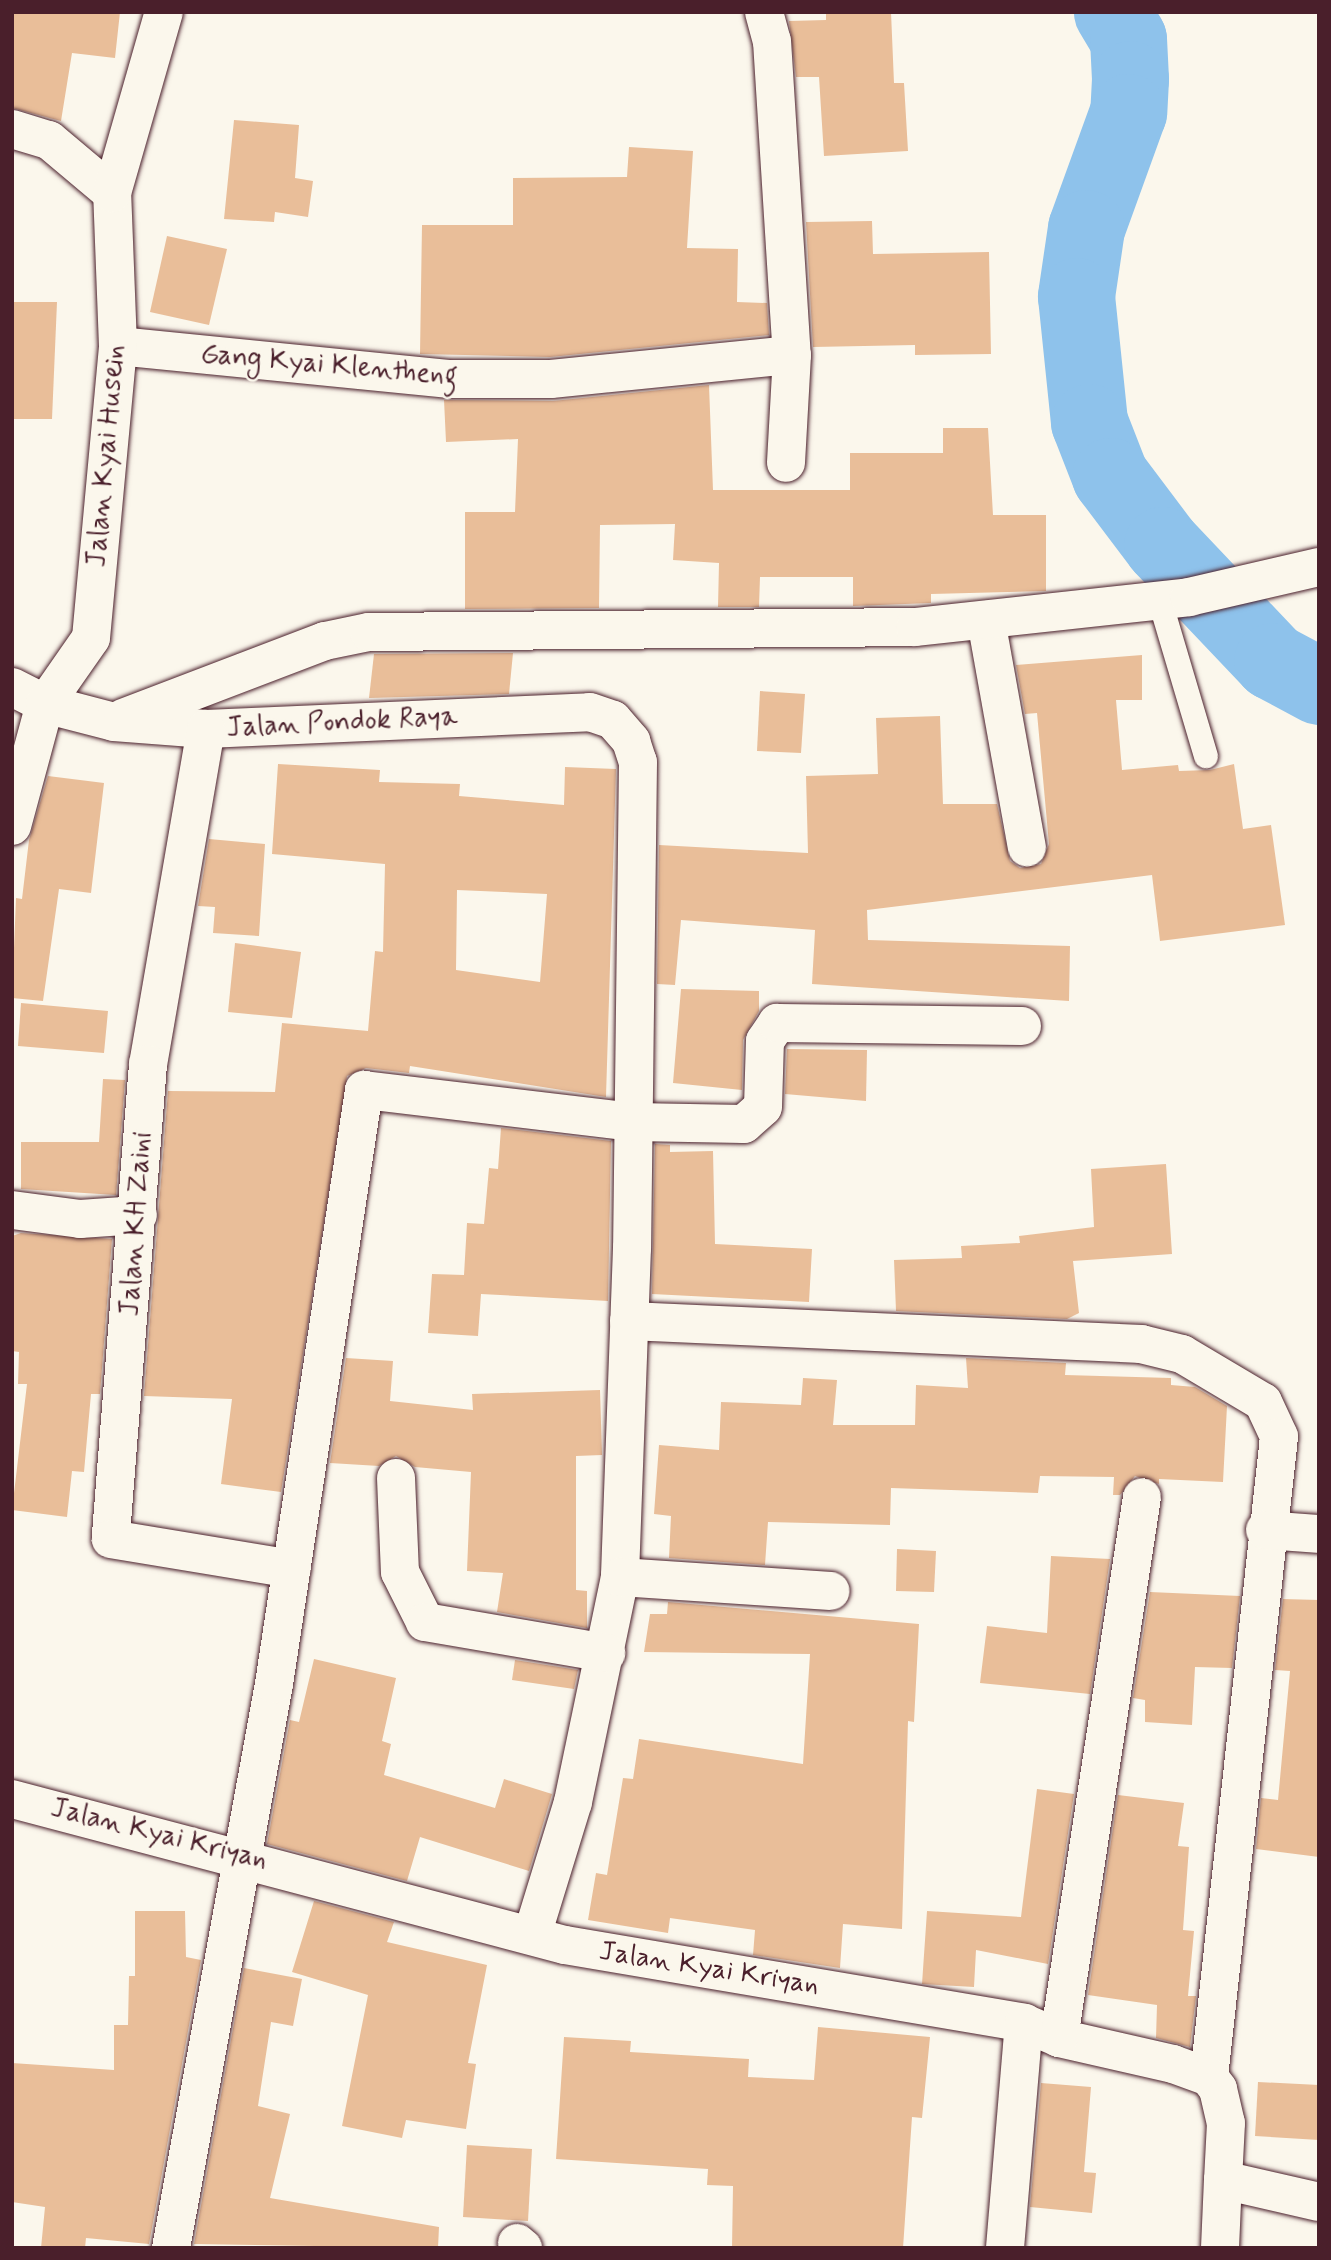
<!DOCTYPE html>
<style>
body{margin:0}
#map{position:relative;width:1331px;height:2260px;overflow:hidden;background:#fbf7ec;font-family:Mynerve,sans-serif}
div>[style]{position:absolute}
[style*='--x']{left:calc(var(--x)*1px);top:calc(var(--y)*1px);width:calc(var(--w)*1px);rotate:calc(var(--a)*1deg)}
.river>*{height:77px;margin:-38.5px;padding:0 38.5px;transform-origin:38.5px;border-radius:38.5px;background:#8ec2eb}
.building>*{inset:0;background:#e9be99}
.roads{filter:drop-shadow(0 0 2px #4a1f2b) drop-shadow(0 0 2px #4a1f2b)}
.lane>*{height:24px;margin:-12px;padding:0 12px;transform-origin:12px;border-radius:12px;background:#fbf7ec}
.street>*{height:38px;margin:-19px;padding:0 19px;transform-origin:19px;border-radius:19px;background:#fbf7ec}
span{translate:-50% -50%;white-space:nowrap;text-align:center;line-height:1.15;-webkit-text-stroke:5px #fbf7ec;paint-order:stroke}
.street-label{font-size:28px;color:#4a1f2b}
.frame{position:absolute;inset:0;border:14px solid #4a1f2b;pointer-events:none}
</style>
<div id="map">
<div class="river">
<i style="--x:1112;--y:12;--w:31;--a:59"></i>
<i style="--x:1128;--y:39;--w:40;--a:87.1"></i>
<i style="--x:1130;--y:79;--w:33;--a:93"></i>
<i style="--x:1128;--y:112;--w:123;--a:109.9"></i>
<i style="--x:1086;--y:228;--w:69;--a:98.4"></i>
<i style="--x:1076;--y:296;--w:127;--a:84.1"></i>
<i style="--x:1089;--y:422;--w:58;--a:68.7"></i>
<i style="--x:1110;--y:476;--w:86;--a:53"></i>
<i style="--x:1162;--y:545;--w:160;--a:46.5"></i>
<i style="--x:1272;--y:661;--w:53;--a:28"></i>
</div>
<div class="building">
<i style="clip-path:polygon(12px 12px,120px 12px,115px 58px,72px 53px,61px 121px,12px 108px)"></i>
<i style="clip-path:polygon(826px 12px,891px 12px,894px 83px,904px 83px,908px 151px,824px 156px,819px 77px,796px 77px,789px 21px,826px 20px)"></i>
<i style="clip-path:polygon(234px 120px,299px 125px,295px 178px,313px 181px,308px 217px,275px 212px,274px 222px,224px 219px)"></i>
<i style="clip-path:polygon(629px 147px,693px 151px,687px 248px,738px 249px,737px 302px,767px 303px,769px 335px,550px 357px,420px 354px,422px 225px,513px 225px,513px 178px,627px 177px)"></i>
<i style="clip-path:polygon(872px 221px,873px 254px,989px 252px,991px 354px,915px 355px,915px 345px,813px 347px,806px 222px)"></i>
<i style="clip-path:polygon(167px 236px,227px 249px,209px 325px,150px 312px)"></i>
<i style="clip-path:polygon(12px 302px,57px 302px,52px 419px,12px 419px)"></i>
<i style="clip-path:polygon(709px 385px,713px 490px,850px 490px,850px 453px,943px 453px,943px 428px,988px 428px,993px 515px,1046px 515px,1046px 591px,931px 594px,931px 603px,853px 606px,853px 577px,760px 577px,759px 607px,718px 607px,719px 563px,673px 560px,675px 524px,600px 525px,599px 608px,465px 609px,465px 512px,515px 512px,518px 439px,446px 442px,444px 400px,553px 401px)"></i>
<i style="clip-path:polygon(513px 653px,509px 694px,369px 698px,374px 654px)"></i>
<i style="clip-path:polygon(1142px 655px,1142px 700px,1116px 700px,1122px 770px,1178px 765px,1179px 771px,1210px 770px,1234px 764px,1243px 829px,1271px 825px,1285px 925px,1160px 941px,1152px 875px,867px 910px,868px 940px,1070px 946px,1069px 1001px,812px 984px,815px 930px,681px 920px,675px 985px,657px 984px,659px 845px,808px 853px,806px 776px,878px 774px,876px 718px,940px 716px,943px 804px,997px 804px,1010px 861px,1020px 868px,1041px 864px,1049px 844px,1037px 713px,1025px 714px,1016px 665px)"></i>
<i style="clip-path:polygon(760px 691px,805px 694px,801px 753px,757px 751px)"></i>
<i style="clip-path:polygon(evenodd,278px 764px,380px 770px,379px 782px,460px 784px,459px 796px,564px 805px,565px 767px,616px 769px,606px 1097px,410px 1066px,409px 1073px,366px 1068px,347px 1076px,281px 1492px,221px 1484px,232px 1399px,144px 1396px,168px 1091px,275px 1092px,282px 1023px,368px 1031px,375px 951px,383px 952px,385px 864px,272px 854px,278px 764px,457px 890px,547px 894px,540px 982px,456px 970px,457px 890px)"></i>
<i style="clip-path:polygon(48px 776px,104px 783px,91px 893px,59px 889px,43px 1001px,12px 998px,16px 898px,22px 899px,29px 840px)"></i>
<i style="clip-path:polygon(209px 839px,265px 844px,259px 936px,213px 933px,215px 907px,198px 906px)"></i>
<i style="clip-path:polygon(235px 943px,301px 952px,292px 1018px,228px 1012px)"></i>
<i style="clip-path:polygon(681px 989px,759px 991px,759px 1011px,743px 1040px,742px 1090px,673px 1083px)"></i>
<i style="clip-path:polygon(21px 1003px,108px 1011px,104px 1053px,18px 1046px)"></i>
<i style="clip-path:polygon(787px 1049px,867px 1050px,866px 1101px,785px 1094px)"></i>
<i style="clip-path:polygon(103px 1079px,125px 1080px,116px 1195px,21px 1189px,21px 1142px,99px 1142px)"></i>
<i style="clip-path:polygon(501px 1128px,611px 1141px,608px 1301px,481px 1294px,478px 1336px,428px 1333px,432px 1274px,464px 1275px,467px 1223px,484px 1224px,489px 1168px,498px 1169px)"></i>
<i style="clip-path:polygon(655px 1144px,670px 1145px,670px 1152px,713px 1151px,715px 1244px,812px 1249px,809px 1302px,652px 1294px)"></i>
<i style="clip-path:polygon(1166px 1164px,1172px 1254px,1073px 1261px,1079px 1313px,1067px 1319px,896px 1311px,894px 1260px,962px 1258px,961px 1246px,1020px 1243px,1019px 1236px,1094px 1227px,1091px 1169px)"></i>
<i style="clip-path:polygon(21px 1233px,112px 1239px,100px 1394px,91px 1394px,84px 1472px,72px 1471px,67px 1517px,12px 1510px,27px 1384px,18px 1384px,19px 1352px,12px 1351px,12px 1236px)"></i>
<i style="clip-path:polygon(346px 1358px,393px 1361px,390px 1401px,473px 1410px,472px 1394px,600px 1390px,602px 1455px,576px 1456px,576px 1590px,587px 1591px,587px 1628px,497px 1612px,503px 1573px,467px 1571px,471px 1472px,415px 1467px,396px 1456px,379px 1466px,330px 1463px)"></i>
<i style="clip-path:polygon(966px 1358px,1066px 1363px,1065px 1375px,1171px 1378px,1171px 1385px,1195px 1387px,1227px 1406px,1223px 1482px,1159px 1479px,1159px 1484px,1135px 1476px,1120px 1495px,1113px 1495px,1114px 1477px,1040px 1476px,1038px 1493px,891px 1488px,890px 1525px,768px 1522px,765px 1565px,669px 1558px,671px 1516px,654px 1514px,659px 1445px,719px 1450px,721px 1402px,801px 1405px,803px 1378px,837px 1380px,833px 1425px,915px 1425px,916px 1385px,968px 1388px)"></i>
<i style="clip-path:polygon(897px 1549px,936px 1551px,934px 1592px,896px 1591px)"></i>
<i style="clip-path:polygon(1051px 1556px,1110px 1559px,1090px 1694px,980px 1683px,987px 1626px,1047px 1633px)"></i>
<i style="clip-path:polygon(1150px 1592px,1240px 1596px,1232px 1668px,1195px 1667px,1192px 1725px,1145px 1722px,1145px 1700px,1133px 1698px)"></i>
<i style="clip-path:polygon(1283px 1599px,1319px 1600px,1319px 1857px,1256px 1849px,1261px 1798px,1278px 1800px,1290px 1671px,1275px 1670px)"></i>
<i style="clip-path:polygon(668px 1602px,919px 1624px,914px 1722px,908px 1721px,902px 1929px,843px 1924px,840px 1968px,753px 1955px,755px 1930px,670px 1918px,668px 1933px,588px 1920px,596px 1873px,607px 1875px,623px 1778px,633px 1779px,639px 1739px,803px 1764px,810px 1654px,644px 1652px,650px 1614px,667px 1614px)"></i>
<i style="clip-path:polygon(314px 1659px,396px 1678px,382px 1741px,391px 1744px,384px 1775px,495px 1808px,504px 1779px,552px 1794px,529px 1871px,420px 1837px,407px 1881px,267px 1844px,290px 1720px,299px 1722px)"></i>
<i style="clip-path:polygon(515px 1660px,578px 1670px,574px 1689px,512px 1680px)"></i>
<i style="clip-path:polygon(1037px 1789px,1074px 1794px,1048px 1964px,976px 1950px,974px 1987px,922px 1984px,927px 1911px,1021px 1917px)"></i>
<i style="clip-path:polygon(1118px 1795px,1184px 1803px,1178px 1846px,1189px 1847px,1183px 1930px,1194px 1931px,1188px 1996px,1196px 1996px,1190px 2047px,1156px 2038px,1157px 2005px,1088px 1995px)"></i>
<i style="clip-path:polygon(314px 1901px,394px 1922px,387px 1942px,487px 1965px,468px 2063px,476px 2064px,466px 2129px,406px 2120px,402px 2138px,342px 2126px,368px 1995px,292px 1972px)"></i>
<i style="clip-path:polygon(135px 1911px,185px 1911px,186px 1957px,201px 1960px,149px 2244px,86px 2238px,85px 2248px,41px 2248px,45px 2207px,12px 2202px,12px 2063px,114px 2070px,114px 2025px,128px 2025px,129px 1976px,135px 1976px)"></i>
<i style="clip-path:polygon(244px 1968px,302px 1979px,293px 2026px,271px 2022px,258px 2106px,290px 2114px,270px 2198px,439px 2227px,438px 2248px,194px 2244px)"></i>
<i style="clip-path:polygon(818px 2027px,930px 2037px,922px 2118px,912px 2117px,903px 2248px,732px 2248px,733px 2186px,707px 2185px,708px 2169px,556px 2159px,564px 2037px,631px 2041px,630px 2052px,749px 2059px,748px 2077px,814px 2080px)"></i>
<i style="clip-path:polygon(1258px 2082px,1319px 2085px,1319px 2140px,1255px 2136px)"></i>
<i style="clip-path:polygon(1041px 2083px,1091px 2087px,1084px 2172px,1096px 2173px,1092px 2213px,1030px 2207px)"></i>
<i style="clip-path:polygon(467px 2145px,532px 2149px,528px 2221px,463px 2217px)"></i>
</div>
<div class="roads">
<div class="lane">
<i style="--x:1160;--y:601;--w:162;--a:73.5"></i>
</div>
<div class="street">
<i style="--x:764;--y:12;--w:30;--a:75"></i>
<i style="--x:772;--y:41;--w:315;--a:86.4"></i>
<i style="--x:792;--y:355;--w:108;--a:93.2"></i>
<i style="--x:12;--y:129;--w:39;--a:17"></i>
<i style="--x:49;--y:140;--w:82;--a:40.1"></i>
<i style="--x:118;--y:346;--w:334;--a:5.7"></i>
<i style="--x:450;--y:379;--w:101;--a:0"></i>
<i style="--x:551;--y:379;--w:242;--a:-5.7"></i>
<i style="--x:986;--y:620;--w:231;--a:79.8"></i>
<i style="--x:12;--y:687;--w:37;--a:27"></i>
<i style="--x:45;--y:704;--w:71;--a:14.6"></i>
<i style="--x:114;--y:722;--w:92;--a:4.4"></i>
<i style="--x:206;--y:729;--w:384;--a:-2.5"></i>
<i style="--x:590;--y:712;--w:24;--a:19"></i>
<i style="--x:613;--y:720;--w:28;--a:49"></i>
<i style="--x:631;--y:741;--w:22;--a:72"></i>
<i style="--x:638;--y:762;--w:486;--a:90.7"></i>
<i style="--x:632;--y:1248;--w:329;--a:92.1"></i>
<i style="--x:620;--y:1577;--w:230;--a:101.8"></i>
<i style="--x:573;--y:1802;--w:139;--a:107.1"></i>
<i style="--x:123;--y:718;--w:216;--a:-20.9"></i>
<i style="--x:325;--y:641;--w:45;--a:-11.6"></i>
<i style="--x:369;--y:632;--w:546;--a:-0.52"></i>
<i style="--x:915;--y:627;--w:276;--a:-6.2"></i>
<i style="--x:1189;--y:597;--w:133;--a:-13"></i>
<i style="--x:206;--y:729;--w:340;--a:99.8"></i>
<i style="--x:148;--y:1064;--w:476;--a:94.5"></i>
<i style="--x:111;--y:1539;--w:183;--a:9.4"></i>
<i style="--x:12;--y:826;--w:126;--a:-74.9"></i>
<i style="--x:45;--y:704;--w:80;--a:-55.1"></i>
<i style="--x:91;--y:638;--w:293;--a:-84.7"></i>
<i style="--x:118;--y:346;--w:153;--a:-92.2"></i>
<i style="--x:112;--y:193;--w:188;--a:-74"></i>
<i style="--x:12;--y:1210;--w:69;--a:7.5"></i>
<i style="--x:80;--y:1219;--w:58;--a:-3.9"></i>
<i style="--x:629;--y:1321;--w:513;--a:2.57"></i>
<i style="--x:1141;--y:1344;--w:42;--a:13.7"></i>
<i style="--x:1182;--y:1354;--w:94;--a:30.7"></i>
<i style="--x:1263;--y:1402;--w:38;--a:65"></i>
<i style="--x:1279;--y:1437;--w:644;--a:96.24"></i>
<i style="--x:396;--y:1478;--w:94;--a:87.6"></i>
<i style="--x:400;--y:1572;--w:56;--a:63.4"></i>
<i style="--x:425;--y:1622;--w:184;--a:9.7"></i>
<i style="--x:1265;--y:1530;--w:54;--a:4.2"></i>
<i style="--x:620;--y:1577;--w:211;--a:3.8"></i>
<i style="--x:12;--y:1799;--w:572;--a:14.79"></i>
<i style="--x:565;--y:1945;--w:466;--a:9.6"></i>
<i style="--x:1024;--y:2023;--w:38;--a:23"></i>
<i style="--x:1059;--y:2038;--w:117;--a:12.8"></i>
<i style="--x:1173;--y:2064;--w:38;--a:20"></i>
<i style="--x:1209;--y:2077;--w:15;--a:53"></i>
<i style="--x:1218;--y:2089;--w:35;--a:77"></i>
<i style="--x:1226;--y:2123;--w:57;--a:93"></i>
<i style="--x:1223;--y:2180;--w:98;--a:12.9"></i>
<i style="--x:1059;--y:2038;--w:547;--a:-81.28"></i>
<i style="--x:517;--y:2243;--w:8;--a:40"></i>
<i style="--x:171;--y:2248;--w:573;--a:-79.65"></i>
<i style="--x:274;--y:1684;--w:601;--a:-81.38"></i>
<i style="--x:364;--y:1090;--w:272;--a:6.8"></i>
<i style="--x:634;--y:1122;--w:110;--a:1"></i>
<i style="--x:744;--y:1124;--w:25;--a:-42"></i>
<i style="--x:763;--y:1107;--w:66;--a:-88.3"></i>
<i style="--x:765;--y:1041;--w:22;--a:-56"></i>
<i style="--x:777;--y:1023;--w:245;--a:0.7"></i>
<i style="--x:1005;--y:2248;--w:226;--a:-85.2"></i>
<i style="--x:1220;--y:2248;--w:68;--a:-87.5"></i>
</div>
</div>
<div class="street-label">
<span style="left:329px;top:366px;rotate:5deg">Gang Kyai Klentheng</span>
<span style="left:107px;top:456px;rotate:-85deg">Jalan Kyai Husein</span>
<span style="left:342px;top:723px;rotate:-3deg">Jalan Pondok Raya</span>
<span style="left:137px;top:1224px;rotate:-86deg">Jalan KH Zaini</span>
<span style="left:159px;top:1835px;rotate:14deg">Jalan Kyai Kriyan</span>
<span style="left:709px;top:1969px;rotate:9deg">Jalan Kyai Kriyan</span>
</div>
<div class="frame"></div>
</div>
